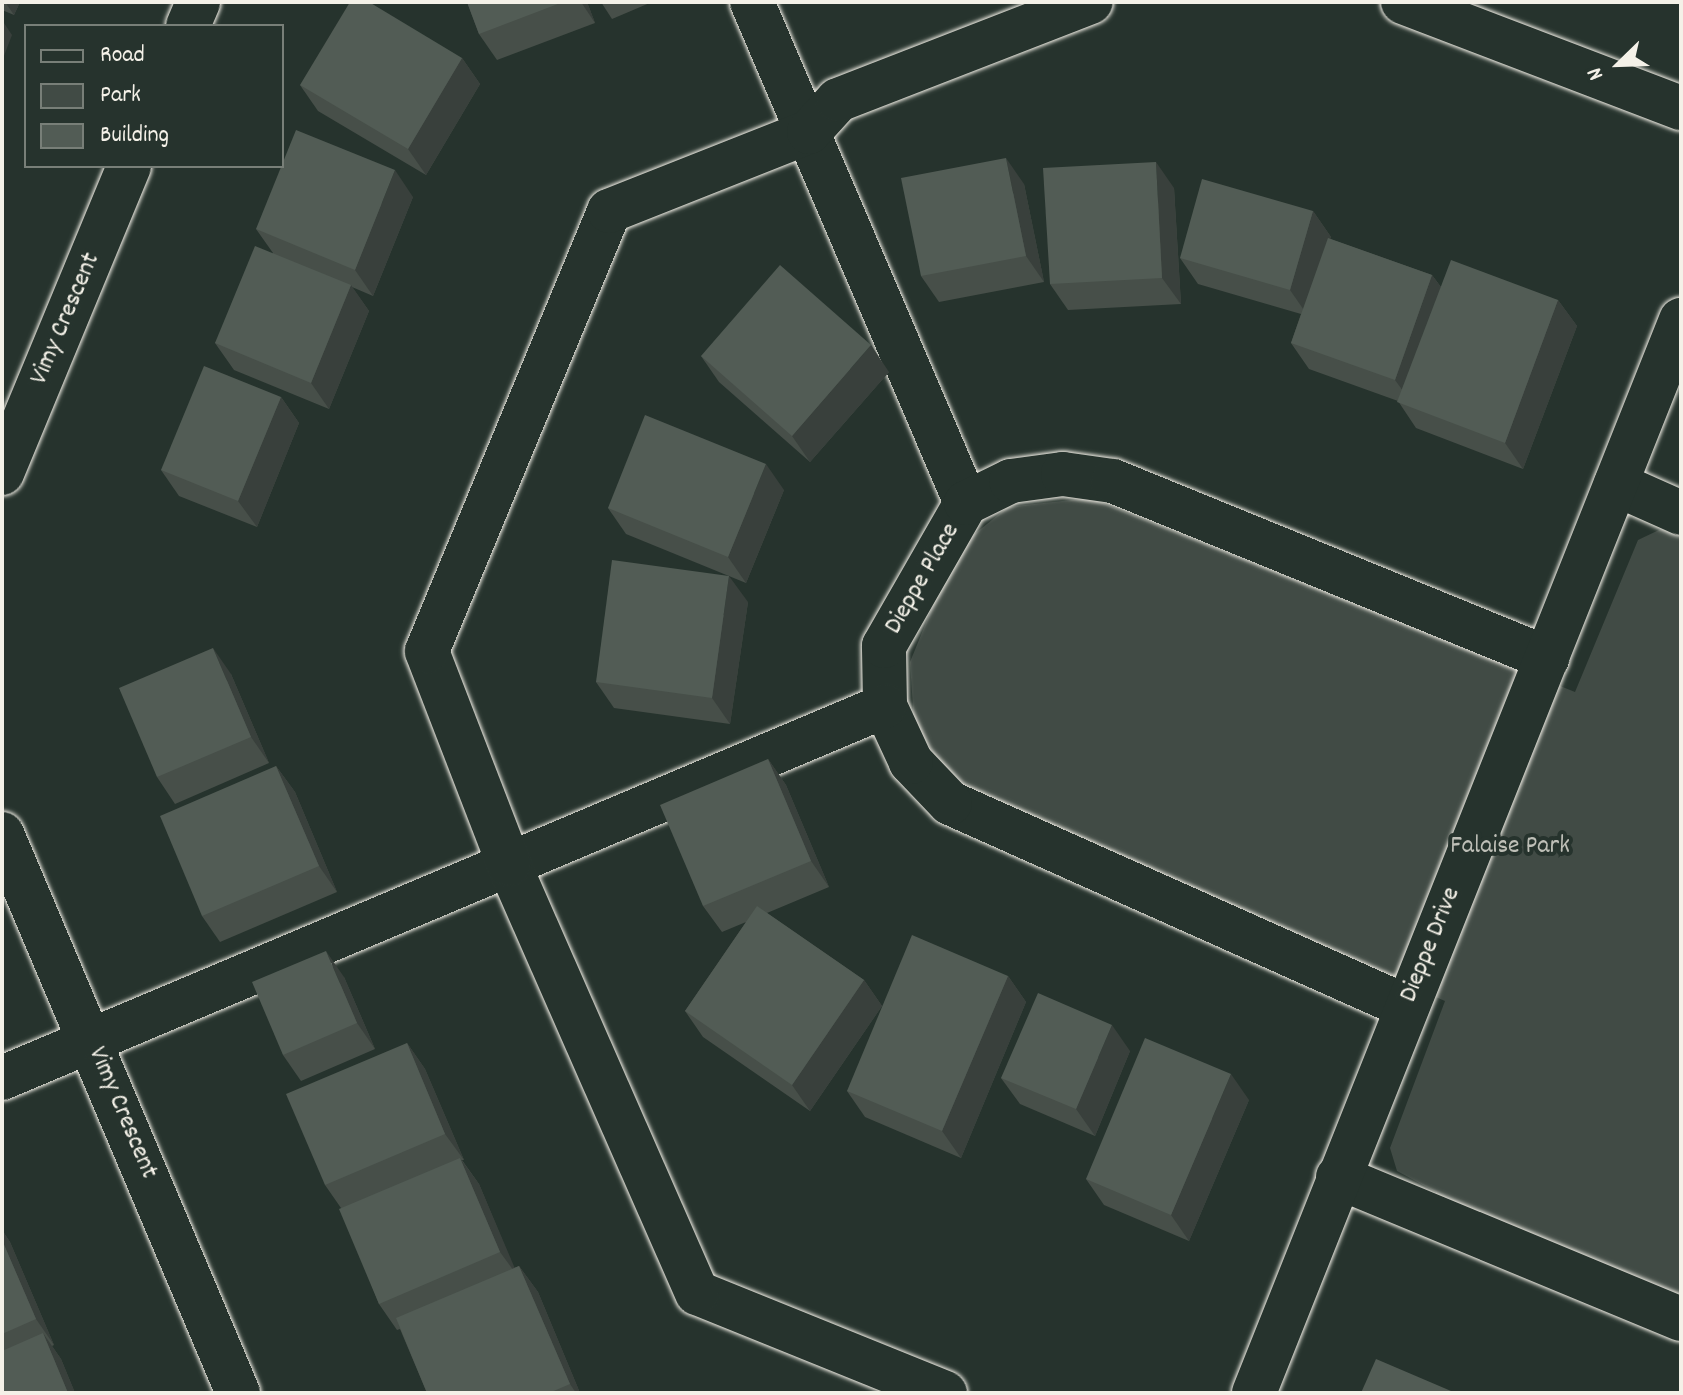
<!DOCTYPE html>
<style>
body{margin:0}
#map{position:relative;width:1683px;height:1395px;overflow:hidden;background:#26332d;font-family:Dekko,sans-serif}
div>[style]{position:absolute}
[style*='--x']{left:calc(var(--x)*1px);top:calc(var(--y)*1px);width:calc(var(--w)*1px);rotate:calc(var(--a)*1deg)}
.green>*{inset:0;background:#414b45}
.roads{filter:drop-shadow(0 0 2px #f4f1e8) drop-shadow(0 0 2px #f4f1e8)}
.minor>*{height:44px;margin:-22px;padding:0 22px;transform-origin:22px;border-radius:22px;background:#26332d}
.wall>*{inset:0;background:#474f49}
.shaded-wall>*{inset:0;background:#39403c}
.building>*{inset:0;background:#525c55}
span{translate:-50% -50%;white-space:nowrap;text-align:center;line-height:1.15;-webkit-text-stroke:8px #26332d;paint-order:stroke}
.street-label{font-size:26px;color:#f4f1e8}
.park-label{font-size:26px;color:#bebfb7}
.frame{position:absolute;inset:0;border:4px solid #f4f1e8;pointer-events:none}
.legend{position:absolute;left:24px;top:24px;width:260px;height:144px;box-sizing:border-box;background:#26332d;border:2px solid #787f78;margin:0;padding:10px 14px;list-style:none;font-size:24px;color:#f4f1e8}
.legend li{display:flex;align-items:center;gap:16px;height:40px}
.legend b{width:40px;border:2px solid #787f78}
.north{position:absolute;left:1579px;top:24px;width:80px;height:80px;-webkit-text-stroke:6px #26332d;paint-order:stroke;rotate:247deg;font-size:22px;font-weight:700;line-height:32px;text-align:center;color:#f4f1e8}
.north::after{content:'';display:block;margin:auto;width:28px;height:36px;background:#f4f1e8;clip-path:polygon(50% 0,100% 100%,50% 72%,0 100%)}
</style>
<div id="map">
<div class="green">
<i style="clip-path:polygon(1090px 498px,1575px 692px,1638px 540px,1661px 529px,1681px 537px,1681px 1319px,1429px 1217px,1436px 1192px,1397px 1171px,1390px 1148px,1445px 1001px,961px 794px,914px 723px,910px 662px,956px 549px,1008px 507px)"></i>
</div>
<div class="roads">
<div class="minor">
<i style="--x:752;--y:2;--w:545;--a:66.87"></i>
<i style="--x:1403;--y:2;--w:298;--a:20.9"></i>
<i style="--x:188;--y:26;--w:26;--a:-67"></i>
<i style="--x:2;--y:473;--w:332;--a:-67.5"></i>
<i style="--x:1616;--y:484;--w:71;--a:24"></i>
<i style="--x:2;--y:834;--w:607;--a:67.11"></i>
<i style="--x:1407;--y:1007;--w:500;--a:-155.94"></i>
<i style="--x:950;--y:803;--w:57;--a:-133.6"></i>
<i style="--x:911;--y:762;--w:62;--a:-114.9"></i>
<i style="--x:885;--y:706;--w:60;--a:-91"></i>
<i style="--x:884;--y:646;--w:165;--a:-60.2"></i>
<i style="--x:966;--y:503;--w:50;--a:-26.1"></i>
<i style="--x:1011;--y:481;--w:52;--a:-7.7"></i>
<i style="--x:1063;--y:474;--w:50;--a:8"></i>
<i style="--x:1113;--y:481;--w:469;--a:22.2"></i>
<i style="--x:2;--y:1078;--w:958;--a:-22.85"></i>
<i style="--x:1338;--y:1177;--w:371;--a:22.5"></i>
<i style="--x:945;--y:1393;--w:267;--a:-158"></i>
<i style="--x:697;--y:1293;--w:468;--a:-113.7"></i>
<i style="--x:509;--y:864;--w:228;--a:-111.1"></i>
<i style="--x:427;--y:651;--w:476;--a:-67.5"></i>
<i style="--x:609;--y:211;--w:215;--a:-21.6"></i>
<i style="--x:809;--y:132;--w:43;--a:-47.8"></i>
<i style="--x:838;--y:100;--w:271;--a:-21.2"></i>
<i style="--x:1254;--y:1393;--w:1155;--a:-68.3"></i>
</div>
</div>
<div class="wall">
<i style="clip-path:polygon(2px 2px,20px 2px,14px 15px,2px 10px)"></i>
<i style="clip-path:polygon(467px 2px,587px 2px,595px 23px,497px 60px,479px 34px)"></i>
<i style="clip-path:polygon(601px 2px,652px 2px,612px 19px)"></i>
<i style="clip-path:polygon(462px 58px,480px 84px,426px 175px,318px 111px,300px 85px)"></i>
<i style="clip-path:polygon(1024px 184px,1044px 282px,939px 302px,921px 276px)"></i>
<i style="clip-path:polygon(1174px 188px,1181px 304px,1068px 310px,1050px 284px)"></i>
<i style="clip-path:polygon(413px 197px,373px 296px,352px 287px,369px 311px,329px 409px,234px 370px,215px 343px,273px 253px,256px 229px)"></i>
<i style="clip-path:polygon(1313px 211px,1331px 237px,1330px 239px,1432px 275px,1441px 287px,1558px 300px,1577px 326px,1523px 469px,1416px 428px,1398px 401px,1309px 369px,1291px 343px,1301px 314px,1198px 284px,1180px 258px)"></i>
<i style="clip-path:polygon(701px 356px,889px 372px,810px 462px,719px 382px)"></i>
<i style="clip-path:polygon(281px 397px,299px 423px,257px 527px,179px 496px,161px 470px)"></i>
<i style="clip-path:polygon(784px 490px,746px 583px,626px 534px,608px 508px)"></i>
<i style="clip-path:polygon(748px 602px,730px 724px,614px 708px,596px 682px)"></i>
<i style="clip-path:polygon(231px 674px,269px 763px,175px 804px,157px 777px)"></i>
<i style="clip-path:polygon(768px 759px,786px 785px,829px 887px,767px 913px,864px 980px,882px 1006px,810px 1111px,703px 1037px,685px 1011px,746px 922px,722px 932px,703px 906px)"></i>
<i style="clip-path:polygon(276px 766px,295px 792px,337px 892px,220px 942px,202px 916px)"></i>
<i style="clip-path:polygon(1008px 976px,1026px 1002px,961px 1158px,865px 1117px,847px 1091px)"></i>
<i style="clip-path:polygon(344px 977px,375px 1049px,301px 1081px,283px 1055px)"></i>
<i style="clip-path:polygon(407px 1043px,425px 1069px,464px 1160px,462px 1160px,479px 1184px,514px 1268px,519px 1266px,538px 1292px,580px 1393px,427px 1393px,400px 1329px,397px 1330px,379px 1304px,341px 1208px,325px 1185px)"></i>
<i style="clip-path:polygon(1130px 1051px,1095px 1136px,1020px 1104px,1001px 1078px)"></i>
<i style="clip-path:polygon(1249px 1100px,1189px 1241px,1104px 1205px,1086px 1179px)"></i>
<i style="clip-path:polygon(2px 1230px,10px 1242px,54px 1345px,52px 1346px,61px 1359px,75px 1393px,2px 1393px)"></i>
</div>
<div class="shaded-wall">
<i style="clip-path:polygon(5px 2px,20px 2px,14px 15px)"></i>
<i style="clip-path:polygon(581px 2px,587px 2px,595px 23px)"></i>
<i style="clip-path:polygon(2px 20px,12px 35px,2px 61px)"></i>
<i style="clip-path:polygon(462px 58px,480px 84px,426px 175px,408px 149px)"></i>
<i style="clip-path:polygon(1006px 158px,1024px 184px,1044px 282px,1026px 256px)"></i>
<i style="clip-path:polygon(1156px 162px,1174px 188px,1181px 304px,1162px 278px)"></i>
<i style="clip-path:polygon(395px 170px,413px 197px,373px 296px,355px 270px)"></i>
<i style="clip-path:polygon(1313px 211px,1331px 237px,1308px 316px,1290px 290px)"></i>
<i style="clip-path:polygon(1432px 275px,1451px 301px,1414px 406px,1395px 380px)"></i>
<i style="clip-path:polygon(351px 285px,369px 311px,329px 409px,311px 383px)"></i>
<i style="clip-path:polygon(1558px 300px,1577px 326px,1523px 469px,1505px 443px)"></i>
<i style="clip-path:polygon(871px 345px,889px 372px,810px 462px,792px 436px)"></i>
<i style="clip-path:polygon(281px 397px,299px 423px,257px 527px,238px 501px)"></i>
<i style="clip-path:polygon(766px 464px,784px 490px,746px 583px,728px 557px)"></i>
<i style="clip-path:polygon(729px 576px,748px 602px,730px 724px,712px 698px)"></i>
<i style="clip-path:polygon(213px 648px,231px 674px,269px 763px,251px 737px)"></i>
<i style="clip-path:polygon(768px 759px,786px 785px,829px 887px,811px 861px)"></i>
<i style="clip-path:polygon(276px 766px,295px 792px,337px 892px,319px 866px)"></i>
<i style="clip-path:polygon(326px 951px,344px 977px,375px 1049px,357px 1023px)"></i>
<i style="clip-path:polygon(1008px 976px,1026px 1002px,961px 1158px,942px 1131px)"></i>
<i style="clip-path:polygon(864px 980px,882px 1006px,810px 1111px,792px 1085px)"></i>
<i style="clip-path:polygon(1112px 1025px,1130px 1051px,1095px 1136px,1076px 1109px)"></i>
<i style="clip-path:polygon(407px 1043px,425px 1069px,464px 1160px,445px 1134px)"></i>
<i style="clip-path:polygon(1231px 1074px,1249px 1100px,1189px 1241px,1171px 1215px)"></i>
<i style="clip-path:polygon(460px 1158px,479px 1184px,519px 1278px,500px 1252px)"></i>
<i style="clip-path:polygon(2px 1230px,10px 1242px,54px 1345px,36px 1319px,2px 1240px)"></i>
<i style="clip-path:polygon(519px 1266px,538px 1292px,580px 1393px,576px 1393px,570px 1384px)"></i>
<i style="clip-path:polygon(43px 1333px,61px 1359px,75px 1393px,68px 1393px)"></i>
</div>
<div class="building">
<i style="clip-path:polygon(350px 2px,369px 2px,462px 58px,408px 149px,300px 85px)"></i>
<i style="clip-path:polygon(467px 2px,563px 2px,479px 34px)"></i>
<i style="clip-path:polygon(296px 130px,395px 170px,355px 270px,256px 229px)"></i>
<i style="clip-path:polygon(1006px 158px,1026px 256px,921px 276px,901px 178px)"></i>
<i style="clip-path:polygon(1156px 162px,1162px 278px,1050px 284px,1043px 168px)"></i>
<i style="clip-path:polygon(1202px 179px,1313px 211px,1290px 290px,1180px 258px)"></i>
<i style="clip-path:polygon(1328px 238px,1432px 275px,1395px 380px,1291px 343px)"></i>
<i style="clip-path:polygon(255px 246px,351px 285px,311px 383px,215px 343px)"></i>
<i style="clip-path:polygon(1451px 260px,1558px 300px,1505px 443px,1397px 402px)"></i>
<i style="clip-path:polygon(780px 265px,871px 345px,792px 436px,701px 356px)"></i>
<i style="clip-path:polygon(204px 366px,281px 397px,238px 501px,161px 470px)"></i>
<i style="clip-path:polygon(645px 415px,766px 464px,728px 557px,608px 508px)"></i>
<i style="clip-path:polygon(612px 560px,729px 576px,712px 698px,596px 682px)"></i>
<i style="clip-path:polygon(213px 648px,251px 737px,157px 777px,119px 688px)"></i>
<i style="clip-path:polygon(768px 759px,811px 861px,703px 906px,660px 805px)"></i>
<i style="clip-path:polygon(276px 766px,319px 866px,202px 916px,160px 816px)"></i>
<i style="clip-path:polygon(757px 906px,864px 980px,792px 1085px,685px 1011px)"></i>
<i style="clip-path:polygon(912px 935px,1008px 976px,942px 1131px,847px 1091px)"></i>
<i style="clip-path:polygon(326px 951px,357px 1023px,283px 1055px,252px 982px)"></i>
<i style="clip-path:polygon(1038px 993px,1112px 1025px,1076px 1109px,1001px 1078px)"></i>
<i style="clip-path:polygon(1145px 1038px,1231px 1074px,1171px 1215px,1086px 1179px)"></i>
<i style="clip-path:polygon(407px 1043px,445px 1134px,325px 1185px,286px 1094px)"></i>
<i style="clip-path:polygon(460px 1158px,500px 1252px,379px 1304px,339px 1209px)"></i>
<i style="clip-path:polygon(2px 1240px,36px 1319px,2px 1334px)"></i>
<i style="clip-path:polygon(519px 1266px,570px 1384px,549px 1393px,427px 1393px,396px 1318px)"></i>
<i style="clip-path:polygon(43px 1333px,68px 1393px,2px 1393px,2px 1351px)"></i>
<i style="clip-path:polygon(1376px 1359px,1451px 1391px,1450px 1393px,1361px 1393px)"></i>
</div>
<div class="street-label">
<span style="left:66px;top:319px;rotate:-67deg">Vimy Crescent</span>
<span style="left:923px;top:579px;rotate:-60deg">Dieppe Place</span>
<span style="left:1431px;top:945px;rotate:-68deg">Dieppe Drive</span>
<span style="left:122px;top:1113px;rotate:67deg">Vimy Crescent</span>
</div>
<div class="park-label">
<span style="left:1510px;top:847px">Falaise Park</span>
</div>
<div class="frame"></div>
<ul class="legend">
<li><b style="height:10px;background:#26332d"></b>Road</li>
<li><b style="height:22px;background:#414b45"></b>Park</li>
<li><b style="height:22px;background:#525c55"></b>Building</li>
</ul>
<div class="north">N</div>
</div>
